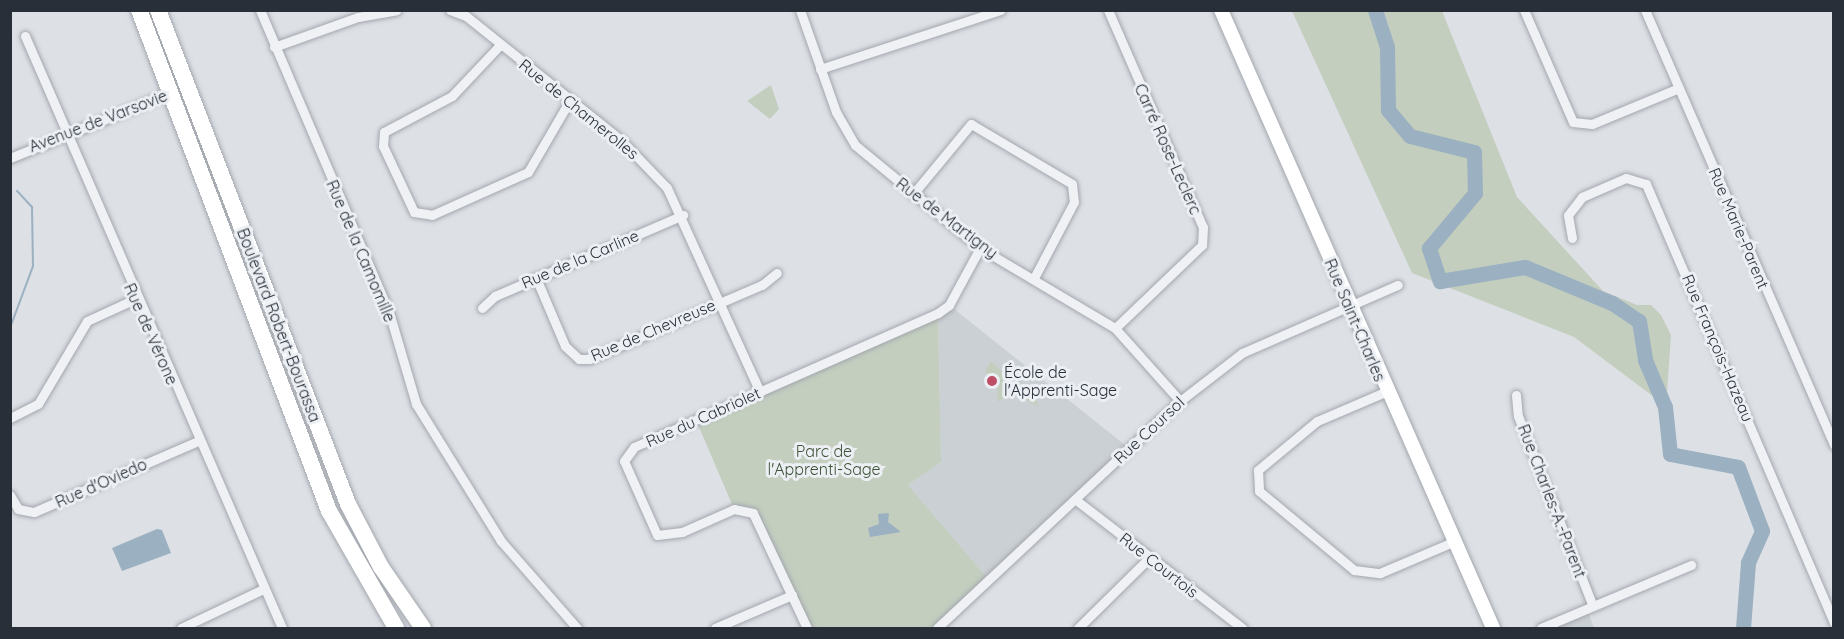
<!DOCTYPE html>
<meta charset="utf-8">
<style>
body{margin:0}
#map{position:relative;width:1844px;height:639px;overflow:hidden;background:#dde0e5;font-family:Quicksand,sans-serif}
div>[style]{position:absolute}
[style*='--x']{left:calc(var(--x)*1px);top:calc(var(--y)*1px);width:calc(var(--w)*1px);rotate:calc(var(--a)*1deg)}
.built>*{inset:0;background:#cbd0d5}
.green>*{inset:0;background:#c3cebf}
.water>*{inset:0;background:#9bb0c1}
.stream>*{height:2px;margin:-1px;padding:0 1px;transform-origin:1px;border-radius:1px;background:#9bb0c1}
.river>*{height:15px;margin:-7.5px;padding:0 7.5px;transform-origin:7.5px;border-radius:7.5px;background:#9bb0c1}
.roads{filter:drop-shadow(0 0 2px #a3a7ae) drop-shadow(0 0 2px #a3a7ae)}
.street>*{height:9px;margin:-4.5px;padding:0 4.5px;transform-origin:4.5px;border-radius:4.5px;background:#eff1f4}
.secondary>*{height:14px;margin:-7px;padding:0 7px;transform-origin:7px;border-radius:7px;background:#fff}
.highway>*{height:16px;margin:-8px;padding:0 8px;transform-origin:8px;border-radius:8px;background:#fff}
.dots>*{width:16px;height:16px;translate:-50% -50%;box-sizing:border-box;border:3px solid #eceff3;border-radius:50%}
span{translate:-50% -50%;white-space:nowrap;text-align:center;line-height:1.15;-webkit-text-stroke:6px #eceff3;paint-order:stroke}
.street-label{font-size:16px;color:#282f39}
.poi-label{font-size:16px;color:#282f39}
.left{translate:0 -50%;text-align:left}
.park-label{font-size:16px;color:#3e5337}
.frame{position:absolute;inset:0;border:12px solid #282f39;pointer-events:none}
</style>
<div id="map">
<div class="built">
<i style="clip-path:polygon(949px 305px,1130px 449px,989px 580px,908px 485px,941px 462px,938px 313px)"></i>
<i style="clip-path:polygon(1587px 609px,1594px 628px,1541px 628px)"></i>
</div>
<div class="green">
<i style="clip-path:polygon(1292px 11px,1442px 11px,1517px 197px,1603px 291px,1637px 305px,1651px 305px,1661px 315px,1671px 335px,1666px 406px,1574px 337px,1412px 273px)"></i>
<i style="clip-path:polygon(771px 85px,779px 109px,770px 119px,747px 101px)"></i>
<i style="clip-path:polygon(938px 313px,941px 462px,908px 485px,989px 580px,937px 628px,807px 628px,761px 521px,734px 509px,696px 420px)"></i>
<i style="clip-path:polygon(991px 361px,1011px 380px,1032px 387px,1039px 407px,1011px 393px,998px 402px,997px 385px,985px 371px)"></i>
</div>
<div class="water">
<i style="clip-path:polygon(889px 513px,888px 522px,901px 532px,870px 537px,868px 528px,879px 524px,878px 514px)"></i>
<i style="clip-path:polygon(157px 529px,162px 530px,171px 553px,122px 571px,112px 548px)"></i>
</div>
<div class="stream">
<i style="--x:10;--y:328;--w:66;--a:-69.6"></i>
<i style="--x:33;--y:266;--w:59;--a:-91"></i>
<i style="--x:32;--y:207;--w:22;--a:-133"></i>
</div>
<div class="river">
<i style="--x:1375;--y:10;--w:39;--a:72"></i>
<i style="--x:1387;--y:47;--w:63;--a:89.1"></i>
<i style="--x:1388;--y:110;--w:34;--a:50"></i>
<i style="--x:1410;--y:136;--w:66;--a:14"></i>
<i style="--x:1474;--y:152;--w:41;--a:88.6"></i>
<i style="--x:1475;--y:193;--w:72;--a:129.9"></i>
<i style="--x:1429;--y:248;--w:35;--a:72"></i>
<i style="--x:1440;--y:281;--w:86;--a:-9.4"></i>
<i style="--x:1525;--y:267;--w:94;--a:22.5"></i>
<i style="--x:1612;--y:303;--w:32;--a:34"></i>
<i style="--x:1639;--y:321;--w:39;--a:81"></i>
<i style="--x:1645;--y:360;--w:51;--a:66.9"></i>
<i style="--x:1665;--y:407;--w:47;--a:83.9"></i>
<i style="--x:1670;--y:454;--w:69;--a:10.8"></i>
<i style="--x:1738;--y:467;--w:68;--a:69.4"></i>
<i style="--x:1762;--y:531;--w:35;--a:114"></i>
<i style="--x:1748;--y:563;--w:65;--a:94.4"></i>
</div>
<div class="roads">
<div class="street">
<i style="--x:260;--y:10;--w:328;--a:66.9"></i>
<i style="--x:389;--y:312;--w:96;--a:73.6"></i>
<i style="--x:416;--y:404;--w:161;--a:58.2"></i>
<i style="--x:501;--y:541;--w:116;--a:48.9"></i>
<i style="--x:450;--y:10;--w:17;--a:21"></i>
<i style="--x:466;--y:16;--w:198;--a:38.7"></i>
<i style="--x:621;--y:140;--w:66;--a:46.2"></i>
<i style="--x:667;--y:188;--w:224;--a:65.5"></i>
<i style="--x:800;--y:10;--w:108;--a:70.6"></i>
<i style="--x:836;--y:112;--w:38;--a:60"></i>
<i style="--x:855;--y:145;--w:162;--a:39.5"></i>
<i style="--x:980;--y:248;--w:157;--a:30.7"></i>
<i style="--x:1115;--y:328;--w:98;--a:48.3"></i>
<i style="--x:1108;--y:10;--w:237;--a:66.4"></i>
<i style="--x:1203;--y:227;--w:18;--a:93"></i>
<i style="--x:1202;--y:245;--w:120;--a:136.3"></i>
<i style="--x:1524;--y:10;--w:122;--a:66.4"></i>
<i style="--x:1573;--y:122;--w:19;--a:6"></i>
<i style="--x:1592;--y:124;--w:94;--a:-22.5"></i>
<i style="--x:1645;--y:10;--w:474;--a:66.5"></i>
<i style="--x:25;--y:36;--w:645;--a:66.53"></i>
<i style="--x:500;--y:45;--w:70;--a:133.3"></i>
<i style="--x:452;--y:96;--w:77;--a:152.1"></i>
<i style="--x:384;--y:132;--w:14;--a:94"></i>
<i style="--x:383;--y:146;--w:73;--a:64.8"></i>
<i style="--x:414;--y:212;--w:18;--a:9"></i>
<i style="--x:432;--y:215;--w:105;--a:-24.1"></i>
<i style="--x:528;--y:172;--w:83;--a:-59.7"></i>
<i style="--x:274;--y:47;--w:89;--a:-19.7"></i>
<i style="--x:358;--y:17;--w:39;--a:-10"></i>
<i style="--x:820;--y:69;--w:190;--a:-18.1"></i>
<i style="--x:10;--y:158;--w:175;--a:-22.2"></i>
<i style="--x:913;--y:194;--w:91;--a:-50.4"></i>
<i style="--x:971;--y:124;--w:117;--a:30.7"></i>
<i style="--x:1072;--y:184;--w:18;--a:84"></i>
<i style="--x:1074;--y:202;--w:86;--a:117.8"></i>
<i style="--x:1572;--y:238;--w:23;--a:-100"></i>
<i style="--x:1568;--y:215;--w:23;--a:-52"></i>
<i style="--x:1582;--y:197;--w:48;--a:-23.4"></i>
<i style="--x:1626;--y:178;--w:21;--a:17"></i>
<i style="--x:1646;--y:184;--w:477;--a:66.8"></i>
<i style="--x:536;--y:278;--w:74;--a:66.9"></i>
<i style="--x:565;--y:346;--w:19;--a:43"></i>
<i style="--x:579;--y:359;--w:10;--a:0"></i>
<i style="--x:589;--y:359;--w:188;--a:-23.2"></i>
<i style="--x:762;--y:285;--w:19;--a:-39"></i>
<i style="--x:482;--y:308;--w:18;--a:-43"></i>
<i style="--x:495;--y:296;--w:205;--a:-23.3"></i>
<i style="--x:1385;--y:392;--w:74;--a:156.9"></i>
<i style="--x:1317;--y:421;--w:77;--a:140.3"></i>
<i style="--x:1258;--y:470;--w:21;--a:87"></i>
<i style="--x:1259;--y:491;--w:124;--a:39.7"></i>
<i style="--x:1354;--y:570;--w:26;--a:7"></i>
<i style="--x:1380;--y:573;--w:82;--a:-23.1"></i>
<i style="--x:1516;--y:395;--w:21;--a:85"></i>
<i style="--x:1518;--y:416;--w:204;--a:68.5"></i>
<i style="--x:10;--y:418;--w:31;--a:-27"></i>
<i style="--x:38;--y:404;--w:96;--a:-59.4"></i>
<i style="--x:87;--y:321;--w:53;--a:-24.6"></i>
<i style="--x:10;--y:495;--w:16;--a:60"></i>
<i style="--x:18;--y:509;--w:16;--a:11"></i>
<i style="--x:34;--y:512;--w:179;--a:-23.4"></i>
<i style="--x:1076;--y:500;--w:210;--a:37.6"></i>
<i style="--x:181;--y:628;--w:91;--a:-25.4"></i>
<i style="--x:715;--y:628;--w:84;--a:-23.2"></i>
<i style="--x:807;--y:628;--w:127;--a:-115.2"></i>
<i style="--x:753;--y:513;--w:19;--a:-168"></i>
<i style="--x:734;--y:509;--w:57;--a:156.1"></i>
<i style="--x:682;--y:532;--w:25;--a:173"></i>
<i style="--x:657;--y:535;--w:81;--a:-114"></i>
<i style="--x:624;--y:461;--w:17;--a:-54"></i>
<i style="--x:634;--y:447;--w:332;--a:-23.8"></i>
<i style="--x:938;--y:313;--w:14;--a:-36"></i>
<i style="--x:949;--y:305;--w:65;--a:-61.5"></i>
<i style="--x:937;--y:628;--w:333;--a:-43.1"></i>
<i style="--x:1180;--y:401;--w:78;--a:-37.7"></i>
<i style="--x:1242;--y:353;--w:170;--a:-23.6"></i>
<i style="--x:1078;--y:628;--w:100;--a:-44.6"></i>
<i style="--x:1541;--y:628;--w:163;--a:-22.8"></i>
</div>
<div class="secondary">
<i style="--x:1221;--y:10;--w:675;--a:66.24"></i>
</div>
<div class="highway">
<i style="--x:139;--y:10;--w:536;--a:69.23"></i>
<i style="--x:329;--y:511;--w:135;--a:60.2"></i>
<i style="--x:158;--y:10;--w:529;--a:68.96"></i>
<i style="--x:348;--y:504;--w:71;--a:62.4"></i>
<i style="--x:381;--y:567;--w:74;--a:55.5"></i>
</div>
</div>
<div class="dots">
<i style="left:992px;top:381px;background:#be4e66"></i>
</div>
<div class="street-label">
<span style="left:579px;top:109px;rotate:39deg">Rue de Chamerolles</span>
<span style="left:98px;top:121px;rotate:-21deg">Avenue de Varsovie</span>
<span style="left:1168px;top:149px;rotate:66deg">Carré Rose-Leclerc</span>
<span style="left:947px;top:218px;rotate:37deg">Rue de Martigny</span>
<span style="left:1739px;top:228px;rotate:67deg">Rue Marie-Parent</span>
<span style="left:361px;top:251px;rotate:67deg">Rue de la Camomille</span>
<span style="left:580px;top:259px;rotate:-23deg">Rue de la Carline</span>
<span style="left:1355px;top:320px;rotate:67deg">Rue Saint-Charles</span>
<span style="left:279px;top:325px;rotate:69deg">Boulevard Robert-Bourassa</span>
<span style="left:653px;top:330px;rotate:-23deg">Rue de Chevreuse</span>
<span style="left:151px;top:334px;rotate:66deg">Rue de Vérone</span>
<span style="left:1718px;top:348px;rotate:67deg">Rue François-Hazeau</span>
<span style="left:703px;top:417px;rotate:-24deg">Rue du Cabriolet</span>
<span style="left:1149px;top:430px;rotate:-43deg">Rue Coursol</span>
<span style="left:101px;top:483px;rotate:-24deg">Rue d'Oviedo</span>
<span style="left:1552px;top:501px;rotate:69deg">Rue Charles-A.-Parent</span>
<span style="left:1159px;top:565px;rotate:38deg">Rue Courtois</span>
</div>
<div class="poi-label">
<span class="left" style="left:1004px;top:381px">École de<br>l'Apprenti-Sage</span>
</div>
<div class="park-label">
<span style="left:824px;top:460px">Parc de<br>l'Apprenti-Sage</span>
</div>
<div class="frame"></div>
</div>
